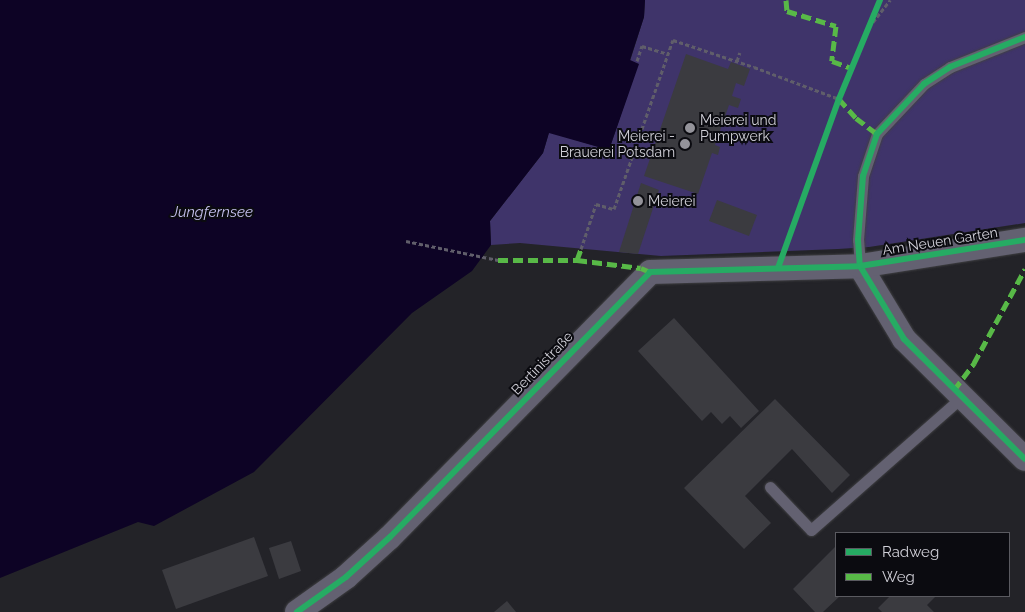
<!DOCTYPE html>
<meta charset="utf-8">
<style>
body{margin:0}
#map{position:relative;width:1025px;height:612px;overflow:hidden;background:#232328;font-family:Raleway,sans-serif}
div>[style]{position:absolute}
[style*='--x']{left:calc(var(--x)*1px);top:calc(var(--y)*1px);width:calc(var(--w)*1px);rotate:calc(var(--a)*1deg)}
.green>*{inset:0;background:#3f346a}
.water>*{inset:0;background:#0d0325}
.building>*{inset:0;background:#3b3b40}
.path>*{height:3px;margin-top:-1.5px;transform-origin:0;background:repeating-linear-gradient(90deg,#605e6a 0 4px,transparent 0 6.5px)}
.roads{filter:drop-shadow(0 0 1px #404043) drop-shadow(0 0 1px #404043)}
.lane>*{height:11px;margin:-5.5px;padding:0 5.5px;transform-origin:5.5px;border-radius:5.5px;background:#636171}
.street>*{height:24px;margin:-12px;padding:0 12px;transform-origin:12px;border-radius:12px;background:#636171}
.quiet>*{height:5px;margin-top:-2.5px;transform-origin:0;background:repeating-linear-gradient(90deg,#58b947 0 10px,transparent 0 15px)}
.cycleway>*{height:6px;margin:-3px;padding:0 3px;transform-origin:3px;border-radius:3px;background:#26ab63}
.dots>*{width:14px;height:14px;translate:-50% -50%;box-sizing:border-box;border:2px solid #0b0b10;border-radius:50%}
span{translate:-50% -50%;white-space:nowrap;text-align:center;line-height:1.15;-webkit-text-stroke:4px #0b0b10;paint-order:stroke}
.poi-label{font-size:14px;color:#d1d0d8}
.left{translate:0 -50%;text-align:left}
.right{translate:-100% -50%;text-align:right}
.street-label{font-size:14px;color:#d1d0d8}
.water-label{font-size:15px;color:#c5c0ee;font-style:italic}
.legend{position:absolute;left:835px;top:532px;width:175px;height:65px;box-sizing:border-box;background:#0b0b10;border:1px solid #5a5a60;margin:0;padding:6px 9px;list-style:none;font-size:15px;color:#d1d0d8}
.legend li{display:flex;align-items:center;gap:10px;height:25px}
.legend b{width:25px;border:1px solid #5a5a60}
</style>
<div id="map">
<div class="green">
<i style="clip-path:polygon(645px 0,1025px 0,1025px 223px,869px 247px,838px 249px,661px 256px,520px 243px,491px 245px,490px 221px,543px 153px,549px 132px,609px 150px,638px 64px,630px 61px,644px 17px)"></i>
</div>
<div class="water">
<i style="clip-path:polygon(0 0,645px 0,644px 17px,630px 60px,639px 64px,609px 150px,549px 133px,543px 153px,490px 221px,491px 245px,472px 271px,412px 313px,254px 472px,154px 526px,138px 522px,0 578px)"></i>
</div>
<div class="building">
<i style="clip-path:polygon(686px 54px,728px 69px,731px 62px,750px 69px,744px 86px,736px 83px,732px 96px,741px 99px,738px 108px,729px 105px,715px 145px,720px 147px,718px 155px,712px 153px,698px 194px,644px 176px)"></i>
<i style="clip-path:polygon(641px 183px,659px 190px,638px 254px,619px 252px)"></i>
<i style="clip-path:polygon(717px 200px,757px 215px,749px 236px,709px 221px)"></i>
<i style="clip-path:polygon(674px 318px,759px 411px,741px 428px,730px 416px,722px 424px,711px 412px,702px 421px,638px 351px)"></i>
<i style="clip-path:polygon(775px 399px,850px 475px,832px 493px,792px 449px,745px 496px,771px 523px,744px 549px,684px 488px)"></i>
<i style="clip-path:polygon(254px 537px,268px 576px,176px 609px,162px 570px)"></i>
<i style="clip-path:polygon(291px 541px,301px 571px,279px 579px,269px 548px)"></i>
<i style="clip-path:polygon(836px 546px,836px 596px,840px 596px,823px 612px,815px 612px,793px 589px)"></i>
<i style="clip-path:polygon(890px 596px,936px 596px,927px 605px,934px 612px,882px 612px,878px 608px)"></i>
<i style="clip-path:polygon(507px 601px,516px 612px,494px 612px)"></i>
</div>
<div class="path">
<i style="--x:873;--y:22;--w:28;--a:-52"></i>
<i style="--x:637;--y:61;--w:16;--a:-72"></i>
<i style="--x:642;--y:46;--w:27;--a:17"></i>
<i style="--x:737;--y:61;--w:9;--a:-72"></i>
<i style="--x:406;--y:241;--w:94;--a:11.7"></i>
<i style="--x:581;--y:249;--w:47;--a:-71.6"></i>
<i style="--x:596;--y:204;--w:19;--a:16"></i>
<i style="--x:614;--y:209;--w:179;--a:-70.8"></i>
<i style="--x:673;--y:40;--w:85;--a:18.4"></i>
<i style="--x:754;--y:67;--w:91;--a:20.6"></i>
</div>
<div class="roads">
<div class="lane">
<i style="--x:860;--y:266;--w:26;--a:-94"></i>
<i style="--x:858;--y:240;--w:64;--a:-85.5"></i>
<i style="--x:863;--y:176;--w:44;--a:-71.6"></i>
<i style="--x:877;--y:134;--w:69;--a:-46.8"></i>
<i style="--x:924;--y:84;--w:31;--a:-33"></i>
<i style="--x:950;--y:67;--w:81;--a:-21.8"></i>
<i style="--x:770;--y:487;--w:59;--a:46.4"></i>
<i style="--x:811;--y:530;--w:201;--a:-41.4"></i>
</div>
<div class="street">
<i style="--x:860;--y:266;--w:85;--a:58.9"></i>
<i style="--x:904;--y:339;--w:170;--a:44.8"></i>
<i style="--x:297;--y:612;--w:60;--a:-35.5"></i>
<i style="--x:346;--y:577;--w:59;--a:-42.3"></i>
<i style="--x:390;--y:537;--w:371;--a:-45.5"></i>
<i style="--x:650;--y:272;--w:210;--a:-1.6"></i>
<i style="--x:860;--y:266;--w:167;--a:-9"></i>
</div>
</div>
<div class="quiet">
<i style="--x:786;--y:0;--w:11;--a:85"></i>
<i style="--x:787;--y:11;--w:51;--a:17"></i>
<i style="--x:836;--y:26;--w:35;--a:97"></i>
<i style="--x:832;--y:61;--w:23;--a:20"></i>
<i style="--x:839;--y:99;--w:25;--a:48"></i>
<i style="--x:856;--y:118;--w:26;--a:37"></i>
<i style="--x:498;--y:260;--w:79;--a:0"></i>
<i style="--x:577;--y:260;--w:64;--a:7.1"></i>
<i style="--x:641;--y:268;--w:10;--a:24"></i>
<i style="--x:577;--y:260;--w:12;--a:-70"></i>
<i style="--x:954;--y:390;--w:34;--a:-53"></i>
<i style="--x:974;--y:363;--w:107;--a:-61.5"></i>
</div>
<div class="cycleway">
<i style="--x:1025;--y:37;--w:81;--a:158.2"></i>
<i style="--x:950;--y:67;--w:31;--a:147"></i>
<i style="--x:924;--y:84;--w:69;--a:133.2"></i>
<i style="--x:877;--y:134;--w:44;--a:108.4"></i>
<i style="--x:863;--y:176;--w:64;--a:94.5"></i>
<i style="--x:858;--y:240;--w:26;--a:86"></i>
<i style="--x:860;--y:266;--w:85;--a:58.9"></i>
<i style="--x:904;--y:339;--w:170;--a:44.8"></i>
<i style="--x:778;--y:268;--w:180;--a:-70.2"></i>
<i style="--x:839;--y:99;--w:107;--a:-67.5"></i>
<i style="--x:297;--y:612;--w:60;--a:-35.5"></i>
<i style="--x:346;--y:577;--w:59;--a:-42.3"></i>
<i style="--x:390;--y:537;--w:371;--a:-45.5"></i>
<i style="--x:650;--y:272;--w:210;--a:-1.6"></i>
<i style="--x:860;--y:266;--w:167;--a:-9"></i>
</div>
<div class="dots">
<i style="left:690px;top:128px;background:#94939a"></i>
<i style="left:685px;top:144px;background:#94939a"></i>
<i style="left:638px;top:201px;background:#94939a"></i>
</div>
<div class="poi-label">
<span class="left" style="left:700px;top:128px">Meierei und<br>Pumpwerk</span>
<span class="right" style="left:675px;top:144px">Meierei -<br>Brauerei Potsdam</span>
<span class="left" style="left:648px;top:201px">Meierei</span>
</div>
<div class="street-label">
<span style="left:940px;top:241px;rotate:-9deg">Am Neuen Garten</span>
<span style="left:542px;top:363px;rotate:-46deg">Bertinistraße</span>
</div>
<div class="water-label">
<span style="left:212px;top:213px">Jungfernsee</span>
</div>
<ul class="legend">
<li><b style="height:6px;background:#26ab63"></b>Radweg</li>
<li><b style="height:6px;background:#58b947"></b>Weg</li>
</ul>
</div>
